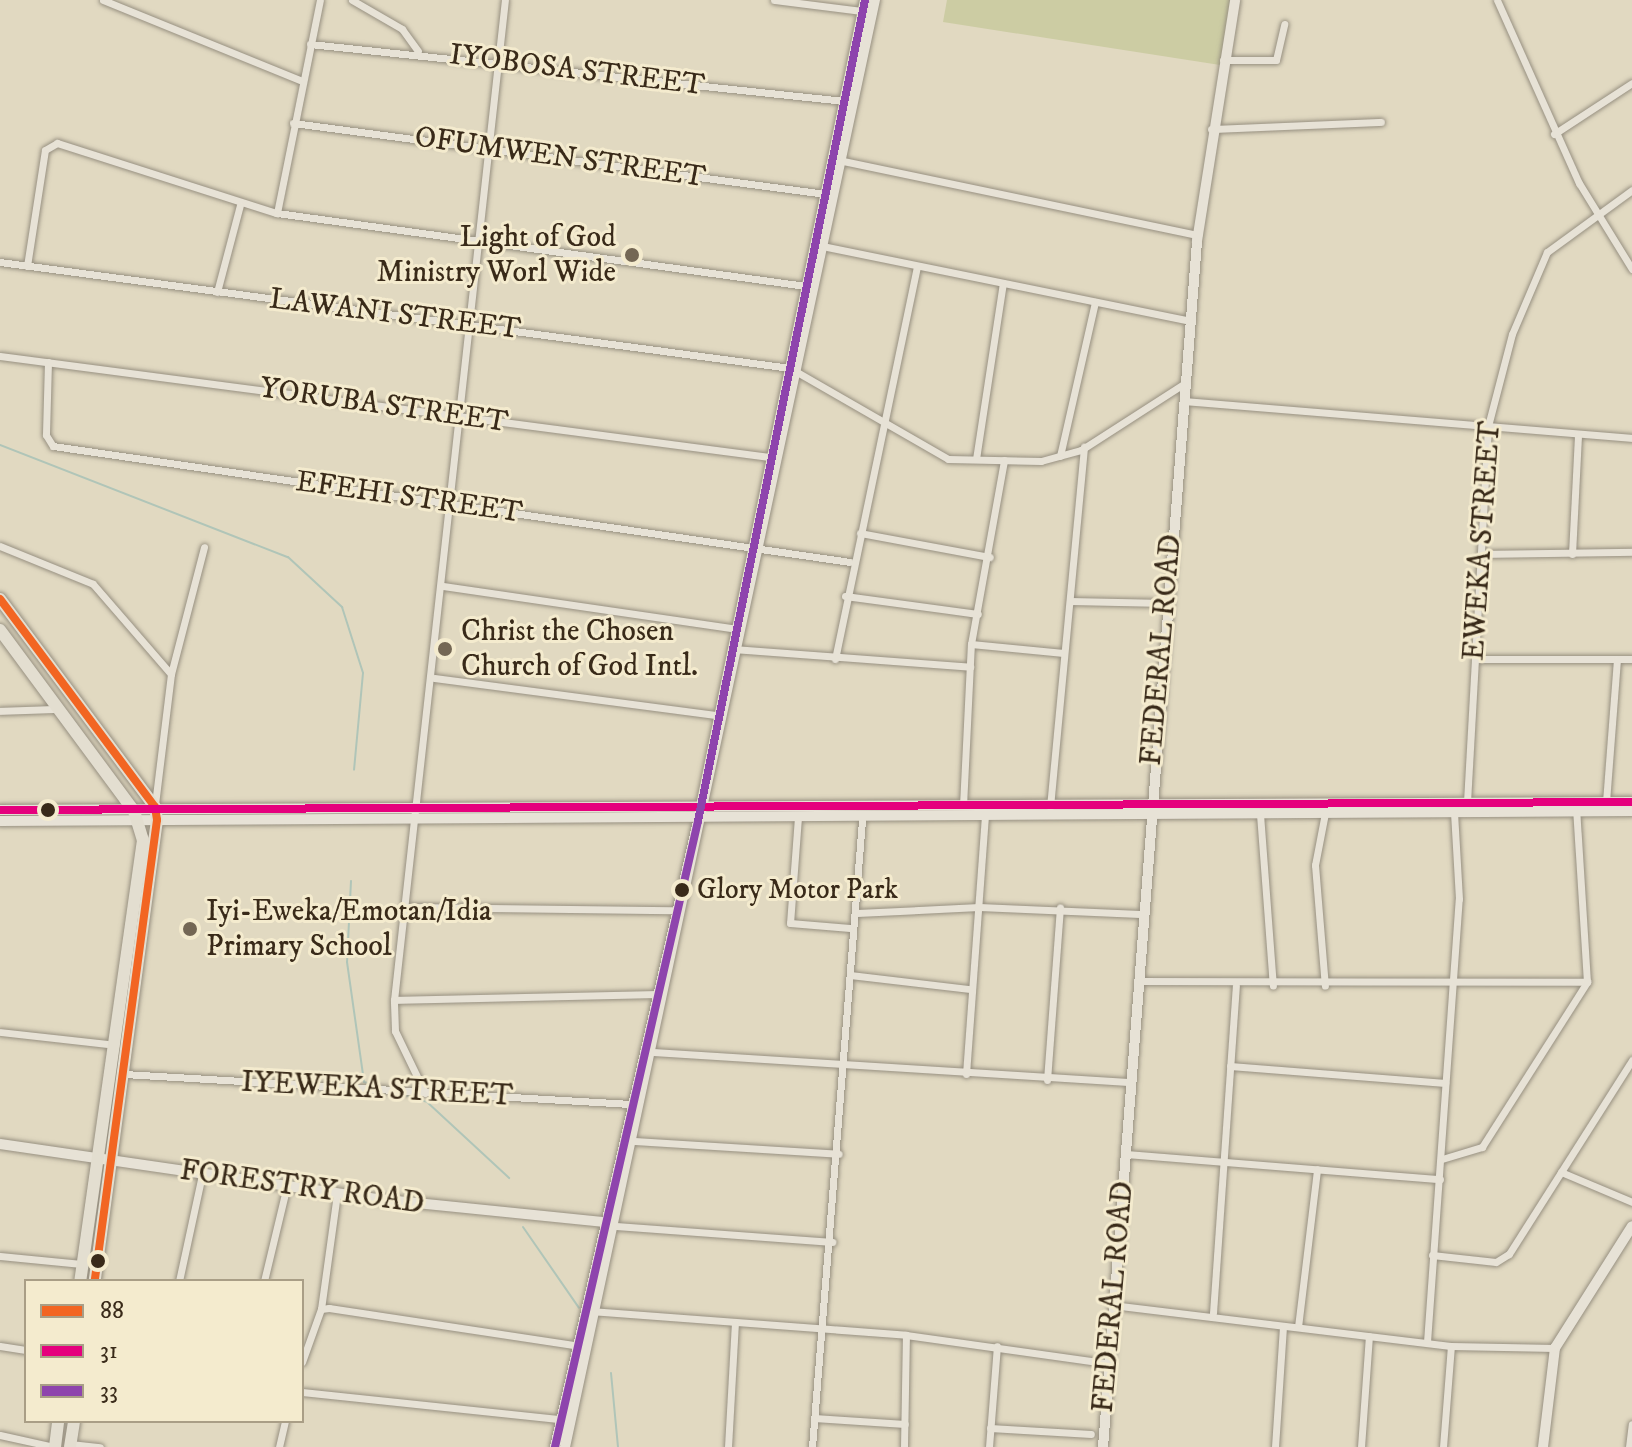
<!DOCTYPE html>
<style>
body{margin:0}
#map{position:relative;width:1632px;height:1447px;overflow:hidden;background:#e1d9c1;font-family:"IM FELL DW Pica",serif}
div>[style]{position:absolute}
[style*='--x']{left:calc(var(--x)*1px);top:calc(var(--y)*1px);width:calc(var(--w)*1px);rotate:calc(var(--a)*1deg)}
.green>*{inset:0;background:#cccca3}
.stream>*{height:2px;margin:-1px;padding:0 1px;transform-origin:1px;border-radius:1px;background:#b0c5b8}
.roads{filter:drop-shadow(0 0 2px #979081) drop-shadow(0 0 2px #979081)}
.street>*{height:7px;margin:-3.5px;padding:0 3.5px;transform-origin:3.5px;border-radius:3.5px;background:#e7e2d6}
.secondary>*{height:10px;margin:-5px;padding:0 5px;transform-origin:5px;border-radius:5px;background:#e7e2d6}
.highway>*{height:12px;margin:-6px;padding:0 6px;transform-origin:6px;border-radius:6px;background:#e3ded0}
.bus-1>*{height:8px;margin:-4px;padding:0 4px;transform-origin:4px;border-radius:4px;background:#f26522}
.bus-2>*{height:8px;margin:-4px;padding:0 4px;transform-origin:4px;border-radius:4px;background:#e5007d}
.bus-3>*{height:8px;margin:-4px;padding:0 4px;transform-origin:4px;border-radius:4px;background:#8e44ad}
.dots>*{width:22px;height:22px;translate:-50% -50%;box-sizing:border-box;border:4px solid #f4ebce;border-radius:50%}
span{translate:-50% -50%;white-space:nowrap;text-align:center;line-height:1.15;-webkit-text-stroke:6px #f4ebce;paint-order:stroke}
.bus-label{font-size:28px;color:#392a19}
.left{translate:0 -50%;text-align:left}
.street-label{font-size:30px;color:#392a19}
.poi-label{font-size:30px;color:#392a19}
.right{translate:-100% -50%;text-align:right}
.legend{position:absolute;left:24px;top:1279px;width:280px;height:144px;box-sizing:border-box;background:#f4ebce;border:2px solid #a99e86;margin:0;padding:10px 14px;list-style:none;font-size:24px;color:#392a19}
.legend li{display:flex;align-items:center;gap:16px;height:40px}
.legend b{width:40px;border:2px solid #a99e86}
</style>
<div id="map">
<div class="green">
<i style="clip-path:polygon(947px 0,1231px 0,1220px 65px,943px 22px)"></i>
</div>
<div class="stream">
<i style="--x:0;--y:445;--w:309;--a:21.3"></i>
<i style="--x:288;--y:557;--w:74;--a:42.8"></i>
<i style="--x:342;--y:607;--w:69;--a:72.3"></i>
<i style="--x:363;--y:673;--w:97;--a:95.3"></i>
<i style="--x:351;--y:881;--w:81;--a:92.8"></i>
<i style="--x:347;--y:962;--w:121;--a:81.9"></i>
<i style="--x:364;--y:1082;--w:13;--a:18"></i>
<i style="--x:401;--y:1094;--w:27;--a:17"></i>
<i style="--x:427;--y:1102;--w:112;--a:42.8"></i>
<i style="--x:523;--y:1227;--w:98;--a:55.3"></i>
<i style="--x:611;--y:1373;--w:74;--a:84.6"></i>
</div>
<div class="roads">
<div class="street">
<i style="--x:103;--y:0;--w:215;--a:22.1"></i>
<i style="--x:352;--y:0;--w:58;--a:30.1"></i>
<i style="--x:402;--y:29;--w:27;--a:54"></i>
<i style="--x:774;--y:0;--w:89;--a:7.1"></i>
<i style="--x:1497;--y:0;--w:201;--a:65.9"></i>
<i style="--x:1579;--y:183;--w:101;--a:58.4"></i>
<i style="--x:310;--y:44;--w:537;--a:6.09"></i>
<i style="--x:1223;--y:60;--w:53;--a:0"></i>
<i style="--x:1276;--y:60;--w:37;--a:-77"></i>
<i style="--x:293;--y:123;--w:538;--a:7.59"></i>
<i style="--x:1211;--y:129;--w:170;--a:-2.4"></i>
<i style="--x:1554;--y:134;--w:93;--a:-33.2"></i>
<i style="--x:843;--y:161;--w:363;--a:11.8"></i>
<i style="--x:277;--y:213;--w:217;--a:-78.6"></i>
<i style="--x:827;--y:247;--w:370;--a:11.5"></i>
<i style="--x:0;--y:262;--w:797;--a:7.64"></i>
<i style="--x:790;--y:368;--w:182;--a:29.9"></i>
<i style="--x:948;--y:459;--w:93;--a:1.2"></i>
<i style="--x:1041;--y:461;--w:41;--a:-15.4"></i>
<i style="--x:1081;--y:450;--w:124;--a:-32.8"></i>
<i style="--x:27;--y:266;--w:117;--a:-81.2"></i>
<i style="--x:45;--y:150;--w:14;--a:-30"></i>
<i style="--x:57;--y:143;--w:231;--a:17.7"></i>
<i style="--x:277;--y:213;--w:534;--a:7.86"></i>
<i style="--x:217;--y:292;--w:90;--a:-75.2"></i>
<i style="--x:0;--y:356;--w:776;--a:7.48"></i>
<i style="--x:48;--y:362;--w:73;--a:91.6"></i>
<i style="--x:46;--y:435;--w:13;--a:58"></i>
<i style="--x:53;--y:446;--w:805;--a:8.28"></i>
<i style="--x:1184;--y:401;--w:450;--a:4.7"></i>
<i style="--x:1060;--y:456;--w:158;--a:-77.2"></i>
<i style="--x:976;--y:459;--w:178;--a:-81.3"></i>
<i style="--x:860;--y:533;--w:132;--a:10.5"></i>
<i style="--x:0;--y:546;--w:100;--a:22.2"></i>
<i style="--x:93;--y:584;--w:119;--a:49.1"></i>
<i style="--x:171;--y:674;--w:132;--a:97"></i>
<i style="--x:1482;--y:554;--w:150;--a:-0.8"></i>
<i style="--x:1572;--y:554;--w:120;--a:-87.1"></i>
<i style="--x:443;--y:586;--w:296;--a:8.3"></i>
<i style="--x:845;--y:596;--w:134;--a:7.7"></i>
<i style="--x:1070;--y:601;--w:96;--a:1.2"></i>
<i style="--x:971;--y:644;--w:93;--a:5.5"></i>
<i style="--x:733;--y:649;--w:238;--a:4.3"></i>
<i style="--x:835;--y:659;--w:400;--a:-78.2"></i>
<i style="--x:1475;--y:659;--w:157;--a:0"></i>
<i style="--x:171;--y:674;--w:131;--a:-75.4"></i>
<i style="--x:434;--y:678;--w:290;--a:7.5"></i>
<i style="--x:0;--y:711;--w:58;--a:-2"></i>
<i style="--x:1467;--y:802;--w:377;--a:-86.8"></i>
<i style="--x:1488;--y:426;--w:95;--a:-75.4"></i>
<i style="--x:1512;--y:334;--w:89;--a:-66.9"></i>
<i style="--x:1547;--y:252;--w:105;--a:-36.1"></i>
<i style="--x:1606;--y:802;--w:143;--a:-85.6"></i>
<i style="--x:963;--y:806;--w:162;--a:-87.2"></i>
<i style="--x:971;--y:644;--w:187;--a:-79.8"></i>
<i style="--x:1050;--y:807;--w:362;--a:-84.6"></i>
<i style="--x:1325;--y:813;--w:53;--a:100.9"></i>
<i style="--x:1315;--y:865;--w:121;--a:85.3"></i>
<i style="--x:1260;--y:814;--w:172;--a:85.7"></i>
<i style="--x:798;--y:817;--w:106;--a:94.3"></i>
<i style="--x:790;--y:923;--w:60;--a:4.8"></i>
<i style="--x:408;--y:907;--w:264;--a:0.7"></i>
<i style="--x:857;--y:913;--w:122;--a:-2.8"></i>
<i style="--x:979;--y:907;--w:161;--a:2.5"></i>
<i style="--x:850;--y:975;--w:121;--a:6.7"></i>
<i style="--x:1137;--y:981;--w:450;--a:0.1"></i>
<i style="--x:394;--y:1000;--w:260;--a:-1.3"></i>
<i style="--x:0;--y:1032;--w:116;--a:6.4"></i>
<i style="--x:653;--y:1052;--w:476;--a:3.6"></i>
<i style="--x:1230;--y:1066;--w:216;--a:4.5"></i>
<i style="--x:124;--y:1074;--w:508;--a:3.39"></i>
<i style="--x:966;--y:1074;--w:258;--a:-85.8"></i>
<i style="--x:1047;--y:1080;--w:173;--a:-85.7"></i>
<i style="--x:425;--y:1093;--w:69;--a:-115.8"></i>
<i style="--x:395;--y:1031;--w:31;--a:-92"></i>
<i style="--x:394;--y:1000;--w:1006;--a:-83.67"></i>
<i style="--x:634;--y:1141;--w:205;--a:3.6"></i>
<i style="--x:1126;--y:1154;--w:315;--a:4.6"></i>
<i style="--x:1442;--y:1159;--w:42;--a:-16.7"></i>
<i style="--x:1482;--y:1147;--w:196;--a:-57.5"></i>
<i style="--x:1587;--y:982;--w:174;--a:-93.6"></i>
<i style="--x:1561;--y:1172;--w:77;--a:22.9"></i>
<i style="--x:616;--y:1226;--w:217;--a:4.2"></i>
<i style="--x:1432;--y:1255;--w:64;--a:6.2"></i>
<i style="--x:1496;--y:1262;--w:15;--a:-32"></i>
<i style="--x:1509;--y:1254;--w:230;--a:-57.6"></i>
<i style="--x:0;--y:1256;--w:82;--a:5.6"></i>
<i style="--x:179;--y:1281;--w:108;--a:-77.8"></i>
<i style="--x:264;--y:1281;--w:99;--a:-76.5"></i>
<i style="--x:1112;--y:1305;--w:341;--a:6.9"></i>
<i style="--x:1451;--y:1346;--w:104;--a:1.1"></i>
<i style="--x:321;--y:1309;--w:117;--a:-82.1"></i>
<i style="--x:590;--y:1311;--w:317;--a:4.3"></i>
<i style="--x:906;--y:1335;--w:201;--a:8"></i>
<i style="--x:1213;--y:1313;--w:328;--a:-86"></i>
<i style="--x:1298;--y:1327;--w:159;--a:-83.1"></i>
<i style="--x:1427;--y:1342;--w:444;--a:-85.9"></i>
<i style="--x:1459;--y:899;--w:88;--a:-93.3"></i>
<i style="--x:0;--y:1346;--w:26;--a:9"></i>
<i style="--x:302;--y:1362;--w:56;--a:-70.3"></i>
<i style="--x:321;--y:1309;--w:8;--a:-7"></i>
<i style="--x:329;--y:1308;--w:254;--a:8.6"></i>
<i style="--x:302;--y:1392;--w:260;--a:6"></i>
<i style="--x:814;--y:1418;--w:91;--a:3.8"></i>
<i style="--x:990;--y:1428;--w:101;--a:3.4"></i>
<i style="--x:0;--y:1435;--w:55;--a:12.5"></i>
<i style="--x:70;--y:1444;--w:30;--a:6"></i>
<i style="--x:279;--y:1447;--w:27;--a:-77"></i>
<i style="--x:728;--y:1447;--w:124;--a:-86.8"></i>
<i style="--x:812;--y:1447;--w:629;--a:-85.44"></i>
<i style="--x:904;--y:1447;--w:112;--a:-89"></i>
<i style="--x:989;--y:1447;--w:101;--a:-85.5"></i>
<i style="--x:1275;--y:1447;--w:121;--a:-86.2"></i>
<i style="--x:1361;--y:1447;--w:111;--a:-85.9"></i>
<i style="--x:1443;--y:1447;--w:101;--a:-85.5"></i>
<i style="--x:1629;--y:1447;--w:23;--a:-83"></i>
</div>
<div class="secondary">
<i style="--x:0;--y:810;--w:1632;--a:-0.28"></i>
<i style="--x:0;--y:821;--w:1632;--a:-0.35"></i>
<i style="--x:0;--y:1144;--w:381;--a:8.3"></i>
<i style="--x:377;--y:1199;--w:229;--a:5.8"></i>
<i style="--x:555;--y:1447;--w:642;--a:-77.13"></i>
<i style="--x:698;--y:821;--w:838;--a:-78.5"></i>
<i style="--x:565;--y:1447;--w:1480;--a:-77.91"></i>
<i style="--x:1103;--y:1447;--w:1210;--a:-85.54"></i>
<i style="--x:1197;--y:241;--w:244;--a:-81"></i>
<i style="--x:1543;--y:1447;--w:100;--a:-83.1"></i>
<i style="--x:1555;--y:1348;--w:144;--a:-57.7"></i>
</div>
<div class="highway">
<i style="--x:0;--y:599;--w:259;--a:53.3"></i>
<i style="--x:155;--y:807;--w:13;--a:81"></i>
<i style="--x:157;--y:820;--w:465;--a:97.7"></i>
<i style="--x:0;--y:630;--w:225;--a:53.5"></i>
<i style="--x:134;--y:811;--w:30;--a:73"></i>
<i style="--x:143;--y:840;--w:445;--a:98.1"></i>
<i style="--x:55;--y:1447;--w:26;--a:-83"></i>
<i style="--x:70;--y:1447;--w:26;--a:-81"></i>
</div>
</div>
<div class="bus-1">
<i style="--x:0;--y:599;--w:259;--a:53.3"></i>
<i style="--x:155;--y:807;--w:13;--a:81"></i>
<i style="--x:157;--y:820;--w:465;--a:97.7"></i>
</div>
<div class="bus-2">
<i style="--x:0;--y:810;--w:1632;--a:-0.28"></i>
</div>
<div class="bus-3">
<i style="--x:555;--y:1447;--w:642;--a:-77.13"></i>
<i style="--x:698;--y:821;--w:838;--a:-78.5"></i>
</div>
<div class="dots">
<i style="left:632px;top:255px;background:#746754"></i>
<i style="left:445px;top:649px;background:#746754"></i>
<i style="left:48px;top:810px;background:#392a19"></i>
<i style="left:682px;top:890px;background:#392a19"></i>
<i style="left:190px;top:929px;background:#746754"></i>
<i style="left:98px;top:1261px;background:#392a19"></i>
</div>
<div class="bus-label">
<span class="left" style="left:697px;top:890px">Glory Motor Park</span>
</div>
<div class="street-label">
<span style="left:577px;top:71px;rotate:7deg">IYOBOSA STREET</span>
<span style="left:560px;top:158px;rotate:8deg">OFUMWEN STREET</span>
<span style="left:395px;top:315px;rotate:7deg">LAWANI STREET</span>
<span style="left:384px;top:406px;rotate:8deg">YORUBA STREET</span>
<span style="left:409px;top:498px;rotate:8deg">EFEHI STREET</span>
<span style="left:1483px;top:541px;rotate:-86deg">EWEKA STREET</span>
<span style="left:1162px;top:650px;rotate:-85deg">FEDERAL ROAD</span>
<span style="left:377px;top:1090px;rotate:3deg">IYEWEKA STREET</span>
<span style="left:302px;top:1188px;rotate:8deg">FORESTRY ROAD</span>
<span style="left:1114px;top:1297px;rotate:-85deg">FEDERAL ROAD</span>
</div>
<div class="poi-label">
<span class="right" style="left:616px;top:255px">Light of God<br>Ministry Worl Wide</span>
<span class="left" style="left:461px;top:649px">Christ the Chosen<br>Church of God Intl.</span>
<span class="left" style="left:206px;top:929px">Iyi-Eweka/Emotan/Idia<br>Primary School</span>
</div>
<ul class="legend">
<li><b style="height:10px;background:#f26522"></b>88</li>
<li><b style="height:10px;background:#e5007d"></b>31</li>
<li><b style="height:10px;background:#8e44ad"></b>33</li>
</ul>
</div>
